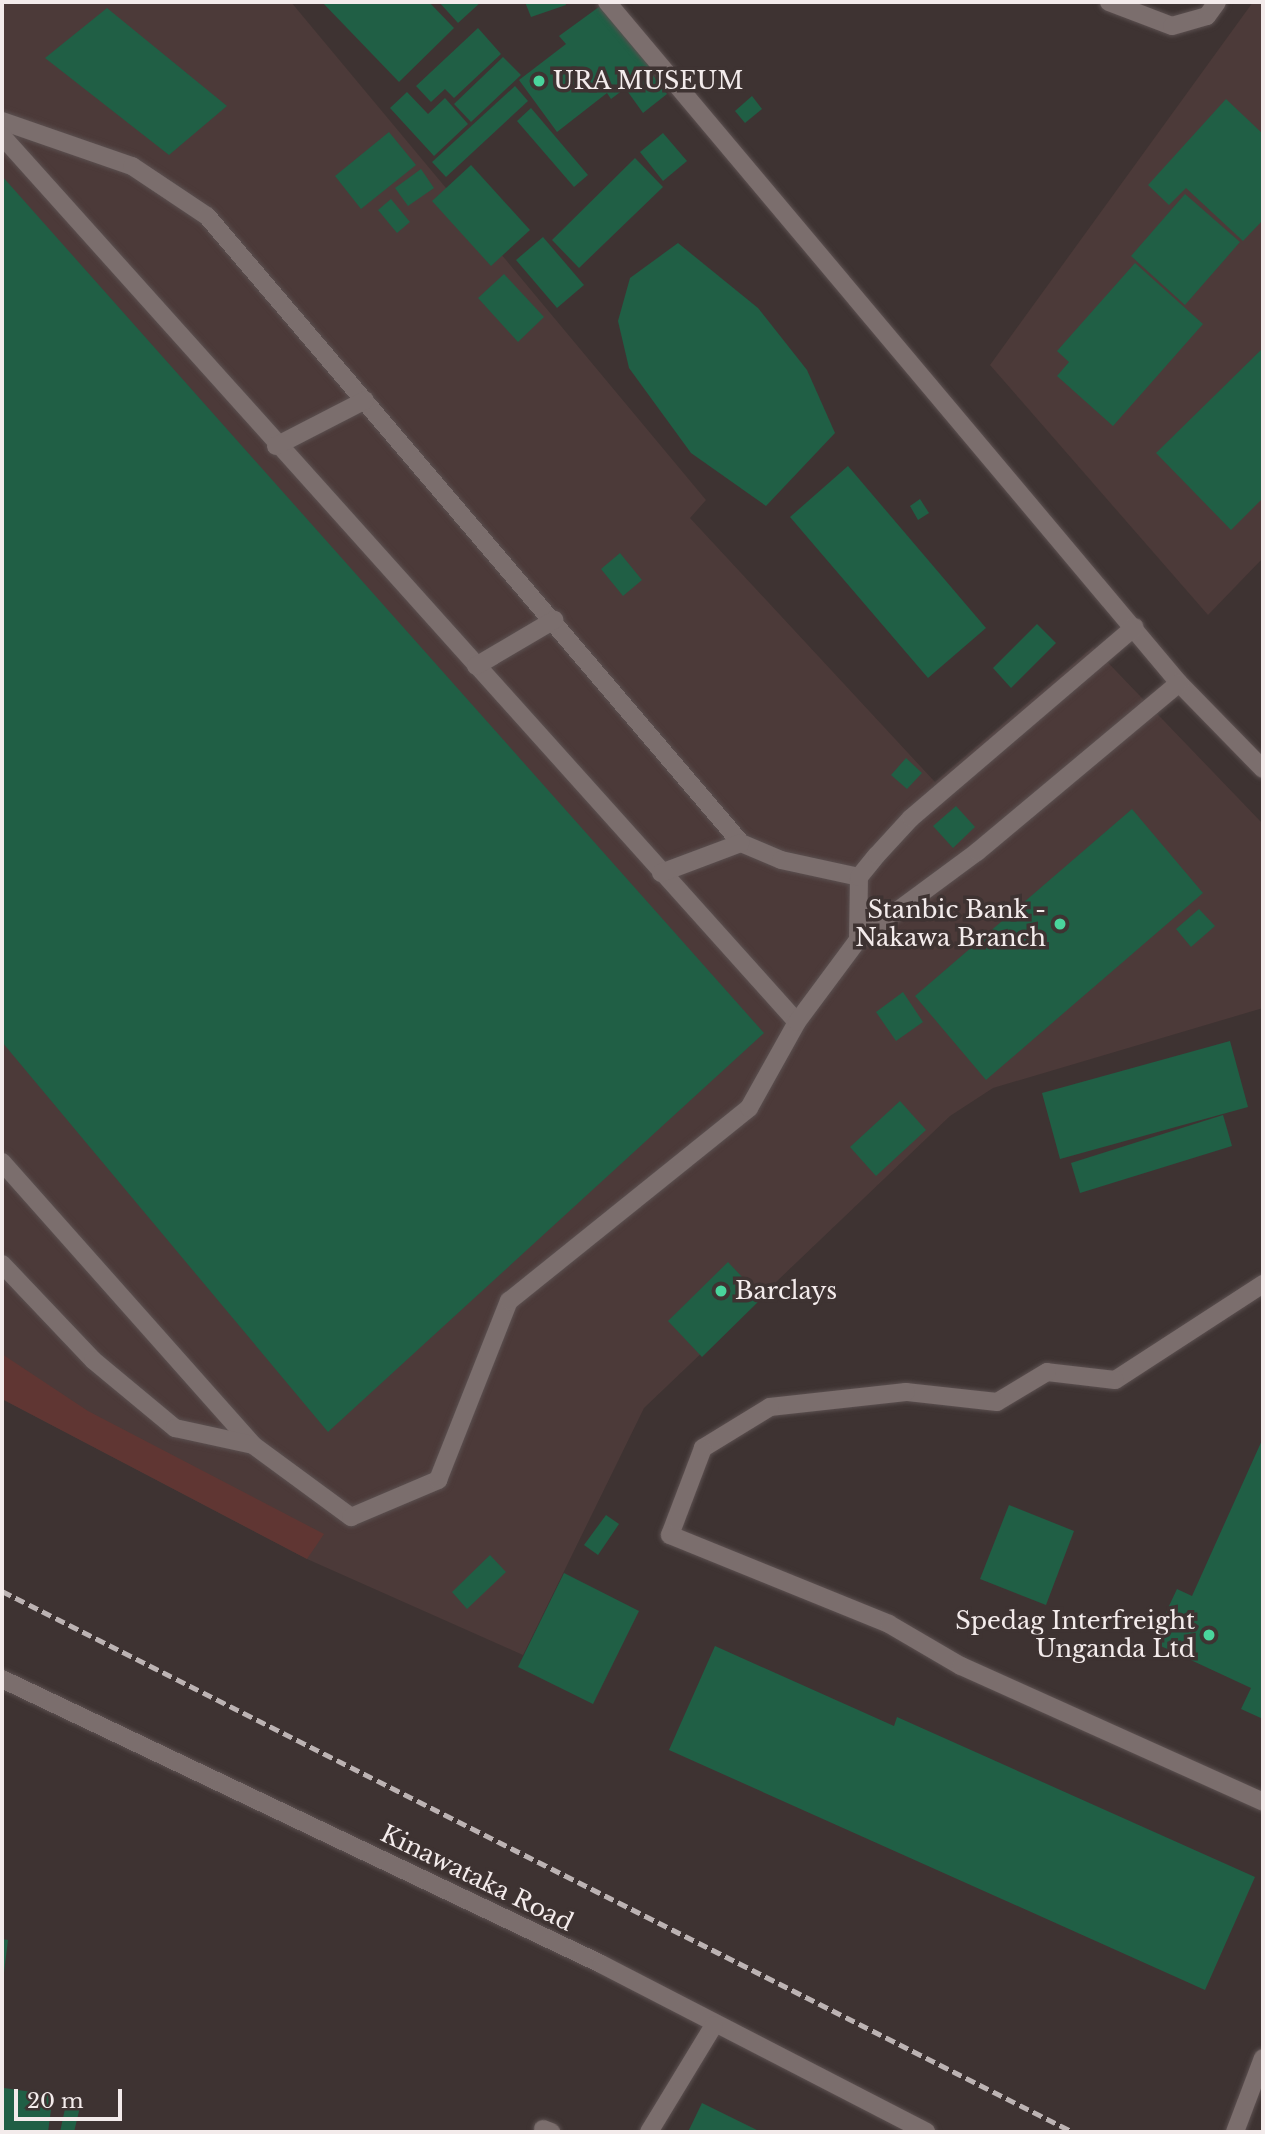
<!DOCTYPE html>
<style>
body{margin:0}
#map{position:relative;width:1265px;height:2134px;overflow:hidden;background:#3e3332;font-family:"Libre Baskerville",serif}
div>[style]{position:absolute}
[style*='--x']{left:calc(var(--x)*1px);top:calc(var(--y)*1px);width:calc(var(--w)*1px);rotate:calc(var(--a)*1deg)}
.built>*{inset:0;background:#4c3a39}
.green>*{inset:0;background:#603633}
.building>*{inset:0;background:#205f45}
.roads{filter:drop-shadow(0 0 2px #5b5050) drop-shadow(0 0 2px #5b5050)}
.minor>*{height:18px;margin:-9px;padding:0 9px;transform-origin:9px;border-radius:9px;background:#7b6e6d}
.rail>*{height:5px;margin-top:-2.5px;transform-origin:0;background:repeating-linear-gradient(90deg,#bcb3b3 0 10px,transparent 0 15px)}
.dots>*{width:19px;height:19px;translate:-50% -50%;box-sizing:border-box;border:4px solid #3e3332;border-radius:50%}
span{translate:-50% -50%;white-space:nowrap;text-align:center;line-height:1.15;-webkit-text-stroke:7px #3e3332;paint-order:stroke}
.poi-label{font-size:24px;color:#f3ebeb}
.left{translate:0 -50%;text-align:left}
.right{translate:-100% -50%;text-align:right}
.street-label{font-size:24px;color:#f3ebeb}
.frame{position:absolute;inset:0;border:4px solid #f3ebeb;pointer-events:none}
.scale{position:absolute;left:14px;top:2089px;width:108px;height:32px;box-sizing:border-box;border:4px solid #f3ebeb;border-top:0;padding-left:9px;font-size:21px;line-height:24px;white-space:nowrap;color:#f3ebeb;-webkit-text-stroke:5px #3e3332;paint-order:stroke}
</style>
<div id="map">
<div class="built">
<i style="clip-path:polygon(2px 2px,291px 2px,706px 500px,690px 518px,935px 782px,1093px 647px,1263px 824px,1263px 1008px,993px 1088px,950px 1116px,644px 1408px,523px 1655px,307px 1559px,2px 1399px)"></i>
<i style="clip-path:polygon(1253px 2px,1263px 2px,1263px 558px,1208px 615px,990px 365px)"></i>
</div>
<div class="green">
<i style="clip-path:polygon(2px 1354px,88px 1411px,324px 1534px,307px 1559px,2px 1399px)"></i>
</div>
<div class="building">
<i style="clip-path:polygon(322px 2px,429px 2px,454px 28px,399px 82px)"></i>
<i style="clip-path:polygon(439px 2px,481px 2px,458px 23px)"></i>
<i style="clip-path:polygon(525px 2px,565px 2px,566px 5px,531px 17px)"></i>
<i style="clip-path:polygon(603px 4px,651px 69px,611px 99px,607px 93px,557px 132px,519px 80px,566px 44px,559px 36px)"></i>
<i style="clip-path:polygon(107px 8px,227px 106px,169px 155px,45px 58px)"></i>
<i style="clip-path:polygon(478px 28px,501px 54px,454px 98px,445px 89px,431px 102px,416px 86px)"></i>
<i style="clip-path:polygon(503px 57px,521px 75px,471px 122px,454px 104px)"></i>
<i style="clip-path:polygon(652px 74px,667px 94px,643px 113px,628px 92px)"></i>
<i style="clip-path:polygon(515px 86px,528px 101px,446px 177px,432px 162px)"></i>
<i style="clip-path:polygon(407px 92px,428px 114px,445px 98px,468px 124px,434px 156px,390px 108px)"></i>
<i style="clip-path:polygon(752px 96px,762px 109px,745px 123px,735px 111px)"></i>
<i style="clip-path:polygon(1226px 99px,1263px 134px,1263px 220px,1243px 241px,1186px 188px,1169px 205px,1148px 185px)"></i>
<i style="clip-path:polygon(531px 108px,588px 175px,574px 187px,517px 121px)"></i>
<i style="clip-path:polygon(389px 132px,416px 165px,361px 209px,335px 176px)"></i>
<i style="clip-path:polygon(663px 133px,687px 161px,663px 181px,640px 152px)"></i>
<i style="clip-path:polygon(635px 158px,663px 187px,579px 268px,552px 240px)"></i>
<i style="clip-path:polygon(471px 165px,530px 230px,491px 266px,432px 201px)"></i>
<i style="clip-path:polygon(421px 169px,434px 188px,408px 206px,395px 188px)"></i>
<i style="clip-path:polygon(2px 176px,764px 1033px,328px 1432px,2px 1042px)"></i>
<i style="clip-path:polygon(1185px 194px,1240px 242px,1185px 305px,1131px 256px)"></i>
<i style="clip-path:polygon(391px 199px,410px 222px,397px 233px,378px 210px)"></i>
<i style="clip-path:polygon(543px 237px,584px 285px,557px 308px,516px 260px)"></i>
<i style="clip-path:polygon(678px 243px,758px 308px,807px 370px,835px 433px,766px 506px,691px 453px,629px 368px,618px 321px,630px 278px)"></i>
<i style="clip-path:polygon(1135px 263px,1203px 324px,1113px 426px,1057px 376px,1069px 362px,1057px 351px)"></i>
<i style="clip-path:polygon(504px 274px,544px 317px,518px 342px,478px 298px)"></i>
<i style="clip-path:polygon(1263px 348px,1263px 498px,1231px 530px,1156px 453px)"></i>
<i style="clip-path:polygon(848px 466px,986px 628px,928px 678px,790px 517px)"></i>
<i style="clip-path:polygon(920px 499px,929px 513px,918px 520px,910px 506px)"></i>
<i style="clip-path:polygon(620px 553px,642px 580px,623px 596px,601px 569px)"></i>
<i style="clip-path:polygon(1037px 624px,1056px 643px,1011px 688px,993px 668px)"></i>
<i style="clip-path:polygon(906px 758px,922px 773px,907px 789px,891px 775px)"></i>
<i style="clip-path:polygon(956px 806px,975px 827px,953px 848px,933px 826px)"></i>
<i style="clip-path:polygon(1132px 809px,1203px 893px,986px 1080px,915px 996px)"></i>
<i style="clip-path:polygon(1199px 909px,1215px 926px,1191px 947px,1176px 929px)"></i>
<i style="clip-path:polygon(903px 992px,923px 1022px,896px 1041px,876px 1012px)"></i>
<i style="clip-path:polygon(1230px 1041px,1248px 1107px,1060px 1159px,1042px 1093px)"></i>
<i style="clip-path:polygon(900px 1101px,926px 1130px,876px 1176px,850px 1147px)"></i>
<i style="clip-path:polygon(1223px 1115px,1232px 1146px,1080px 1193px,1071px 1163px)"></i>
<i style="clip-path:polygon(728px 1262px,762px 1298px,702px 1357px,668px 1321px)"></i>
<i style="clip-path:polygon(1263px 1438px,1263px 1719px,1241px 1709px,1251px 1688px,1152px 1642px,1177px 1589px,1192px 1596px)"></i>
<i style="clip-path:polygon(1009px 1505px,1074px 1531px,1046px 1605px,980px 1579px)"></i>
<i style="clip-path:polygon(606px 1515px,619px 1524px,598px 1555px,584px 1545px)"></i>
<i style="clip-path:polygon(490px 1555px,506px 1572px,467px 1609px,452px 1592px)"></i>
<i style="clip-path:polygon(564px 1573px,639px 1611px,593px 1704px,518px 1667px)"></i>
<i style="clip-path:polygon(715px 1646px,894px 1726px,897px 1717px,1255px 1877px,1205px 1990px,669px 1750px)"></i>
<i style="clip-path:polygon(2px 1939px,8px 1940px,3px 1981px,2px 1981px)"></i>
<i style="clip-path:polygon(4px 2088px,53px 2095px,48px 2132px,2px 2132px)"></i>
<i style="clip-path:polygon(702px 2103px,761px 2132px,688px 2132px)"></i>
<i style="clip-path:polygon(66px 2104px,80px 2107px,74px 2132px,60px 2132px)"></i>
</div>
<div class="roads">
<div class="minor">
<i style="--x:607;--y:2;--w:889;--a:49.97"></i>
<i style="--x:1179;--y:683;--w:120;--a:45.7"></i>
<i style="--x:1109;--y:2;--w:67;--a:20.9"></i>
<i style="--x:1172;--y:26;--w:36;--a:-16"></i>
<i style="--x:1207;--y:16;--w:17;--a:-54"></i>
<i style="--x:2;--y:121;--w:138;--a:19.1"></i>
<i style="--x:132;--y:166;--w:90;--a:33.7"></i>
<i style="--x:207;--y:216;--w:824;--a:49.58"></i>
<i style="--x:741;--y:843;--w:43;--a:23"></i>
<i style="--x:781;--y:860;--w:80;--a:12.3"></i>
<i style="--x:2;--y:136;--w:1190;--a:48.1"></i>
<i style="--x:276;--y:446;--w:100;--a:-27.3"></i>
<i style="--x:476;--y:666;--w:91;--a:-30.5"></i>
<i style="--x:661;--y:873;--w:85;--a:-20.6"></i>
<i style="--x:858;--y:940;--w:63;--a:-89.1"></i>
<i style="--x:859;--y:877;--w:28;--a:-51"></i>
<i style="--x:877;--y:855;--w:50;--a:-47.4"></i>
<i style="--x:911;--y:818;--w:294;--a:-40.5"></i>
<i style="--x:2;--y:1162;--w:378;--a:48.4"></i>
<i style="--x:253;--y:1445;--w:122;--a:36.3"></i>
<i style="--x:351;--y:1517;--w:95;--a:-23"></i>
<i style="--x:438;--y:1480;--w:193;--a:-68.4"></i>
<i style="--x:509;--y:1301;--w:308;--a:-38.8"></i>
<i style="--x:749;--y:1108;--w:98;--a:-60.8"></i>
<i style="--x:797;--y:1022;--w:102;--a:-53.4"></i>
<i style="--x:858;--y:940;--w:148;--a:-36.5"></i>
<i style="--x:977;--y:852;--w:263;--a:-39.9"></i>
<i style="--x:2;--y:1264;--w:132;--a:46.5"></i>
<i style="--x:93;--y:1360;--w:107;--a:39.7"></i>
<i style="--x:175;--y:1428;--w:80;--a:12.3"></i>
<i style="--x:1263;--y:1284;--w:176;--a:147"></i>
<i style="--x:1115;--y:1380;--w:68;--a:-173.3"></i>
<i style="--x:1047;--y:1372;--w:58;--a:149"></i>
<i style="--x:997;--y:1402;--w:92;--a:-173.7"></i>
<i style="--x:906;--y:1392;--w:137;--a:173.7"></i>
<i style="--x:770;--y:1407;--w:79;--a:148.5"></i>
<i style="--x:703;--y:1448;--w:93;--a:110.8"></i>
<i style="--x:670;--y:1535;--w:236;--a:22.1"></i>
<i style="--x:889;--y:1624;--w:83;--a:30.3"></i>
<i style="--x:961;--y:1666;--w:331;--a:24.2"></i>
<i style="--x:2;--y:1679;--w:663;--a:25.44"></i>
<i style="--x:601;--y:1964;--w:366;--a:27.3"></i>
<i style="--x:543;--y:2129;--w:9;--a:21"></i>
<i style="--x:649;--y:2132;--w:125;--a:-58.7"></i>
<i style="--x:1235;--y:2132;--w:79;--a:-69.3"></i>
</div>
</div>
<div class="rail">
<i style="--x:2;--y:1591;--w:1200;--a:26.8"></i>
</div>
<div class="dots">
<i style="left:539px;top:81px;background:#4ad49c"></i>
<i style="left:1060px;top:924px;background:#4ad49c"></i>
<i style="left:721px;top:1291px;background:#4ad49c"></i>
<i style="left:1209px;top:1635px;background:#4ad49c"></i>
</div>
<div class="poi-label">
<span class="left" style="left:553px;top:81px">URA MUSEUM</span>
<span class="right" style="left:1046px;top:924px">Stanbic Bank -<br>Nakawa Branch</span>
<span class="left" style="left:735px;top:1291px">Barclays</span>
<span class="right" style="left:1195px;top:1635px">Spedag Interfreight<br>Unganda Ltd</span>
</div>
<div class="street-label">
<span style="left:477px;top:1878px;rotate:26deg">Kinawataka Road</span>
</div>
<div class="frame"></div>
<div class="scale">20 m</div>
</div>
